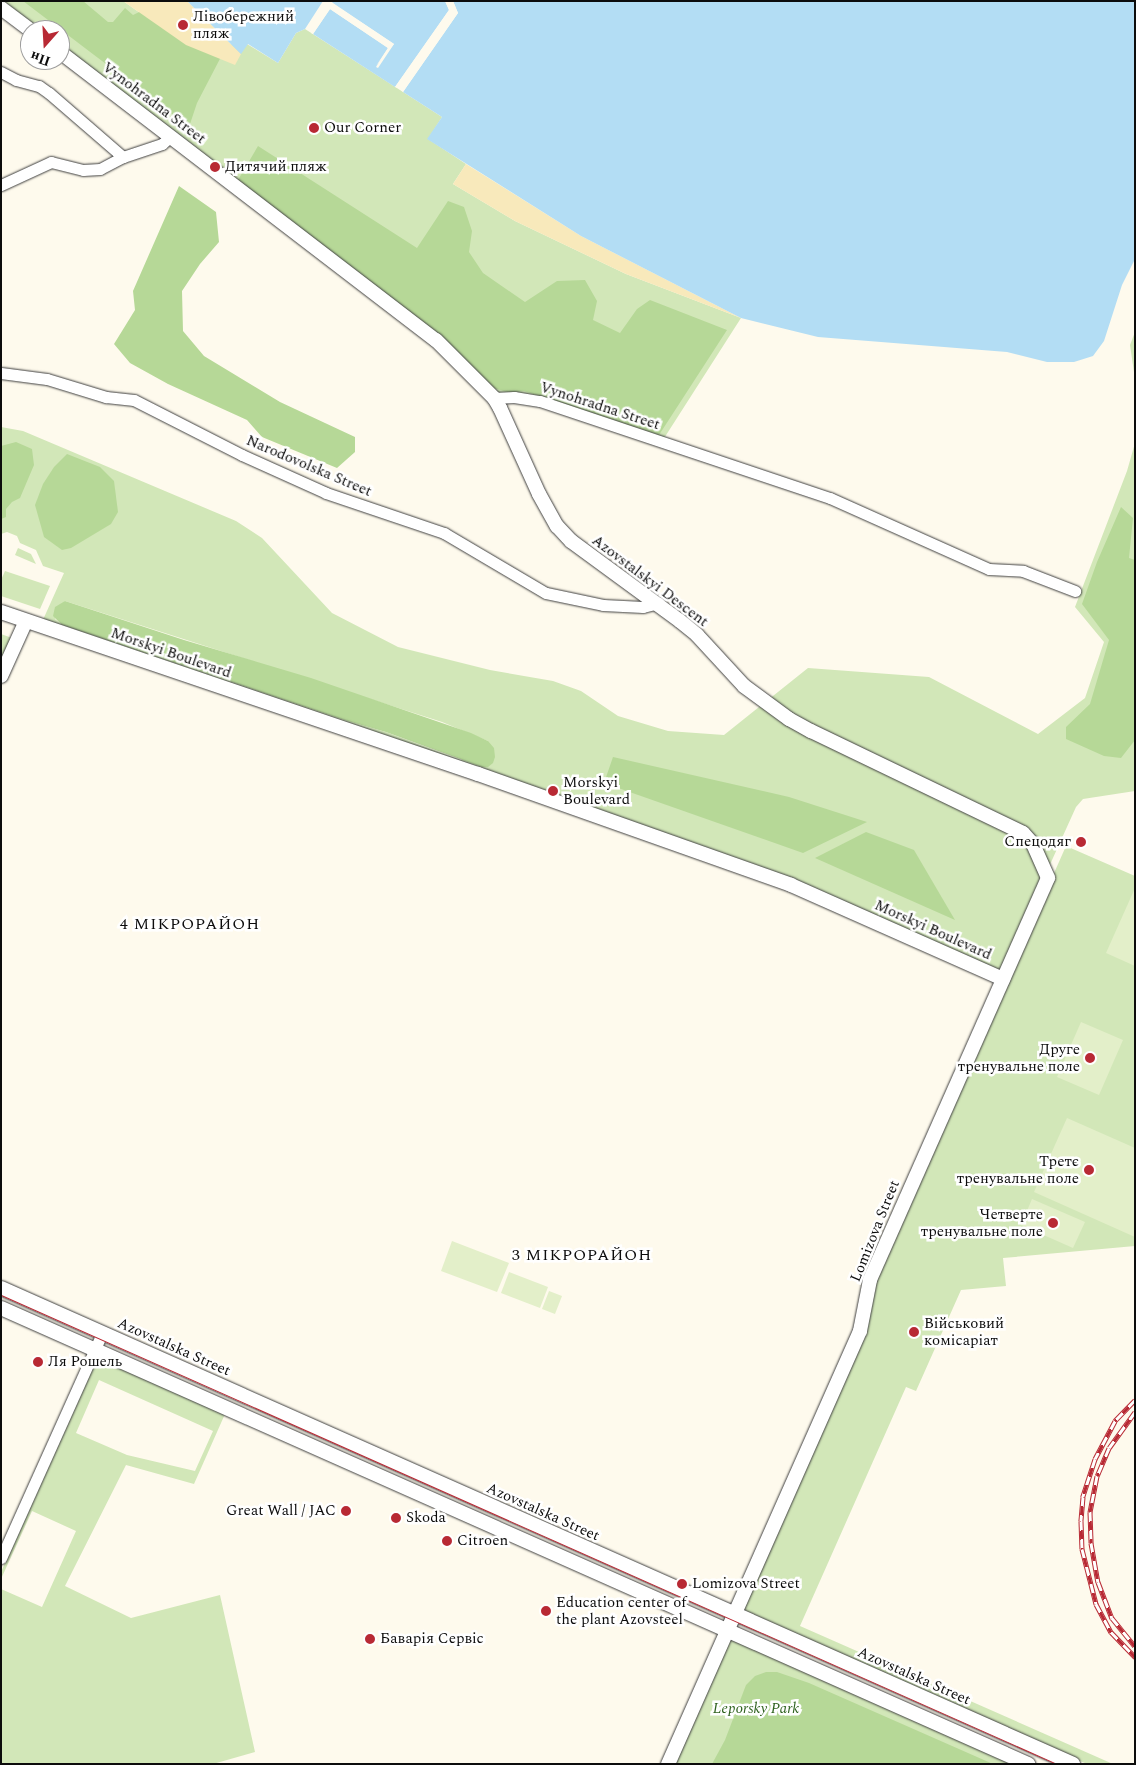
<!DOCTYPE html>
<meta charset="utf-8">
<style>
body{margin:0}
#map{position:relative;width:1136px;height:1765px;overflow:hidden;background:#fefaed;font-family:Spectral,serif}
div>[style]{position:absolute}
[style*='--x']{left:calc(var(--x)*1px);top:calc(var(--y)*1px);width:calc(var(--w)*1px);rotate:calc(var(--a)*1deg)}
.green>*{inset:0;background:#d2e7b8}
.forest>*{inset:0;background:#b6d897}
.sand>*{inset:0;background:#f8e9bb}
.pitch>*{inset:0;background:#e3efc9}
.water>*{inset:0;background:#b3ddf4}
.pier>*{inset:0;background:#fefaed}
.roads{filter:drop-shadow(0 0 1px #3f3f3f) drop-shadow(0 0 1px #3f3f3f)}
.minor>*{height:11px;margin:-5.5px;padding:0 5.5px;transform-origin:5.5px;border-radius:5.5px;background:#fff}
.tertiary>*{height:14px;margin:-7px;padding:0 7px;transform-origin:7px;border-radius:7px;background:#fff}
.tram>*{height:1px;margin:-0.5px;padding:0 0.5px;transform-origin:0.5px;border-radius:0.5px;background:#b82934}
.rail>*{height:5px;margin-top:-2.5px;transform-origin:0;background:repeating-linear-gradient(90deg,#fff 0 9px,#b82934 0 18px);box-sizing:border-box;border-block:1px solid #b82934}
.dots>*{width:14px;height:14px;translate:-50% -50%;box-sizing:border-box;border:2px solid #fff;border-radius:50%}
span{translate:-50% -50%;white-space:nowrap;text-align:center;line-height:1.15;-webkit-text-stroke:5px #fff;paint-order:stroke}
.poi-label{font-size:15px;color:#0c0c0c}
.left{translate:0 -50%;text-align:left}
.right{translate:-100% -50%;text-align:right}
.street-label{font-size:15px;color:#0c0c0c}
.park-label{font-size:15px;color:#2f621f;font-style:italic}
.neighbourhood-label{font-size:16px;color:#0c0c0c;letter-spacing:1px}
.frame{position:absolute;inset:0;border:2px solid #0c0c0c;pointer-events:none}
.north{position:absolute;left:20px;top:20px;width:50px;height:50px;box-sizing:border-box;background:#fff;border:1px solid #9e9e9e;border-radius:50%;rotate:199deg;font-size:14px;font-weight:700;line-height:20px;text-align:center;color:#0c0c0c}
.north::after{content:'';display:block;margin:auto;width:18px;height:22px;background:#b82934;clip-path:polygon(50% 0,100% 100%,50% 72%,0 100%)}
</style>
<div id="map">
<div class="green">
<i style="clip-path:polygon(1px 1px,123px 1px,186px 45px,247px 44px,278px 63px,296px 33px,305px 29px,442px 117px,428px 139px,466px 164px,453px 184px,515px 221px,626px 274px,741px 318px,661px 443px,540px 401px,494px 398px,450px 353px,60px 52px,60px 30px,30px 30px,1px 8px)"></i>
<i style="clip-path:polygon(1135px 332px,1135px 379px,1130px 345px)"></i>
<i style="clip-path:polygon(evenodd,1px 427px,23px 431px,236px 521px,262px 538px,332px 613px,398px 647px,490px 670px,553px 681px,581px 691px,618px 716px,668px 731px,724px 735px,808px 668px,929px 677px,1038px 734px,1085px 698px,1104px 642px,1075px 607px,1127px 471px,1135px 443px,1135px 791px,1083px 799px,1076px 807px,1001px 973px,791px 879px,42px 622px,64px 573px,43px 566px,36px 550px,20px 543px,17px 536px,7px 532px,1px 534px,1px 427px,65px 601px,442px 722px,488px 741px,461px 760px,386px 732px,344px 720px,62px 625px,55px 619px,65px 601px)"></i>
<i style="clip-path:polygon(18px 548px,31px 554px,36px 564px,15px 555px)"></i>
<i style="clip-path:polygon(5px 571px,50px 586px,40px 609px,1px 596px,1px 580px)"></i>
<i style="clip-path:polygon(1px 634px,12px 638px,1px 662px)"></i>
<i style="clip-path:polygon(1066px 846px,1135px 876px,1135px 1246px,1003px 1258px,1006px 1286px,961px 1290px,916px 1391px,906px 1387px,800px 1626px,1113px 1764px,1087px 1764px,740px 1612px,875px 1279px)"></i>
<i style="clip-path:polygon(evenodd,97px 1358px,225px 1414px,194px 1484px,126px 1465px,65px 1586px,131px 1618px,220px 1595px,255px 1752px,213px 1764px,1px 1764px,1px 1589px,42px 1607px,76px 1531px,32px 1511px,1px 1579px,1px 1572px,97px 1358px,99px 1380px,213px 1431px,195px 1471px,127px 1455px,76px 1433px,99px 1380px)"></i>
<i style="clip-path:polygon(728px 1637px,1015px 1764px,672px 1764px)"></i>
</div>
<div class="forest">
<i style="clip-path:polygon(23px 1px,83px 1px,108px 22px,113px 22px,125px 8px,133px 15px,158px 3px,223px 53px,197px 103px,189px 127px)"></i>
<i style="clip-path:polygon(258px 146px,417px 248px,448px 201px,464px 207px,472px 231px,469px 252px,483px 273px,525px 302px,557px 281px,585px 280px,597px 301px,593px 320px,620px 333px,637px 309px,650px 300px,727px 330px,659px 435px,524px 391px,511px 393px,490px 387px,235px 185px)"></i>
<i style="clip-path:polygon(179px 186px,216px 212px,219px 242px,200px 264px,182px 291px,183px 331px,204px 356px,280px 402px,355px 437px,355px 452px,337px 468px,262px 437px,247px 420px,168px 384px,130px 363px,114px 344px,135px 310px,133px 291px)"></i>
<i style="clip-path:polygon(16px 442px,32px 449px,34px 465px,20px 498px,12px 502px,6px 509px,6px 517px,1px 519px,1px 446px)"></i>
<i style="clip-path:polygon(67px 454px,100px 467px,114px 481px,118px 512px,111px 524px,71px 548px,62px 550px,44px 537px,35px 505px,43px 484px,54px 467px)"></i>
<i style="clip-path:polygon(1121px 507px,1133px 518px,1129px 558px,1135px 560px,1135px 740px,1121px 758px,1104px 756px,1066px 739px,1066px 727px,1090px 704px,1109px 640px,1082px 604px,1097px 562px)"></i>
<i style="clip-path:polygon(65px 601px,184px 640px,311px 678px,471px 733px,488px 741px,494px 748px,495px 757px,493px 763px,488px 767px,482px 767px,386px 732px,344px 720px,62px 625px,53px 616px,55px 607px)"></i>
<i style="clip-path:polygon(613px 757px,789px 797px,867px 822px,803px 853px,604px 783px)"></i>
<i style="clip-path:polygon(866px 832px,914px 850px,955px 920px,815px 858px)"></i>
<i style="clip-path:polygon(766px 1672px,777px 1672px,809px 1683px,993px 1764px,712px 1764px,725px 1740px,746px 1685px,755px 1676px)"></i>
</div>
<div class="sand">
<i style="clip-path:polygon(123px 1px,187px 1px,241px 54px,235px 65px,186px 45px)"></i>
<i style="clip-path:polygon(466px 164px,581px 236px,741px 318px,626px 274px,515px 221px,453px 184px)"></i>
</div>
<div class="pitch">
<i style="clip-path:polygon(1135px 888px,1135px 966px,1106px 953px)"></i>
<i style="clip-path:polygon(1081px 1022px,1123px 1040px,1099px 1095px,1057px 1077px)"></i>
<i style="clip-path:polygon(1067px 1118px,1135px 1148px,1135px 1237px,1034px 1192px)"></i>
<i style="clip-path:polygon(1032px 1199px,1085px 1222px,1073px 1248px,1021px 1225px)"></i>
<i style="clip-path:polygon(452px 1241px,509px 1263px,497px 1292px,441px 1271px)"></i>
<i style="clip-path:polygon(509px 1272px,548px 1287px,540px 1308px,501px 1293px)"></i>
<i style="clip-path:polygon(549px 1291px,562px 1296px,555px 1314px,542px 1309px)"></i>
</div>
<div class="water">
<i style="clip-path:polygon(187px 1px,323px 1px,305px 29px,296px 33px,278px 63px,248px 44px,241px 54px)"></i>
<i style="clip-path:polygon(333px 1px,445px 1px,449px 10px,395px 87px,313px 34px,330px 9px,388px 48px,376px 66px,394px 44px,332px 3px)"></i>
<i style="clip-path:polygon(453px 1px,1135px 1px,1135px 259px,1122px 285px,1104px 341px,1093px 356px,1074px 362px,1047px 362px,1007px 352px,818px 337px,741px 318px,581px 236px,427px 139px,442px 117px,403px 92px,458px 13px)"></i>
</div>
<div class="pier">
<i style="clip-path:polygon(330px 1px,394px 44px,378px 68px,376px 67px,388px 48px,330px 9px,313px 34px,311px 33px,330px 7px,390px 45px,330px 5px)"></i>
<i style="clip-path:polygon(445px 1px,448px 1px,451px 12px,398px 88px,395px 87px,449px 10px)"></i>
<i style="clip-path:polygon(451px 1px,453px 1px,458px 13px,403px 92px,401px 90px,455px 13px)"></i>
</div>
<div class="roads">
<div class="minor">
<i style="--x:1;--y:72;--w:17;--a:28"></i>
<i style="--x:16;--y:80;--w:24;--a:15"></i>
<i style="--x:39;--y:86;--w:12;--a:35"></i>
<i style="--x:49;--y:93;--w:98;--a:40.9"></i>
<i style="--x:1;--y:185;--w:55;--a:-24.7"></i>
<i style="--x:51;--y:162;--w:33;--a:14"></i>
<i style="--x:83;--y:170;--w:17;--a:-3"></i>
<i style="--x:100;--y:169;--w:26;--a:-28"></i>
<i style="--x:123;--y:157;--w:41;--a:-18.4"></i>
<i style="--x:162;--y:144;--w:12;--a:-42"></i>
<i style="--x:1;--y:373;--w:46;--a:7.4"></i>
<i style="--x:47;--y:379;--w:62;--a:17"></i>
<i style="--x:106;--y:397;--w:28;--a:6"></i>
<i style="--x:134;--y:400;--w:121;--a:27"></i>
<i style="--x:242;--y:455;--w:92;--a:24.3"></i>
<i style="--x:326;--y:493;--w:125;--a:18.7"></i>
<i style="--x:444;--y:533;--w:118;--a:30.5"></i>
<i style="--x:546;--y:593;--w:58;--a:11.9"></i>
<i style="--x:603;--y:605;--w:40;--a:2.9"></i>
<i style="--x:643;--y:607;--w:16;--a:-15"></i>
<i style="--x:494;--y:398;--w:20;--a:-3"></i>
<i style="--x:514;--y:397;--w:26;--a:9"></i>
<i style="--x:540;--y:401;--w:306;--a:18.5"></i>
<i style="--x:830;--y:498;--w:174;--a:24.1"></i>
<i style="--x:989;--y:569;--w:34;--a:3"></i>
<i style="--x:1023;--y:571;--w:56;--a:21"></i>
<i style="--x:1;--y:1558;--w:247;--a:-65.8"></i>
</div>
<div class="tertiary">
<i style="--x:1;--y:8;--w:36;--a:37"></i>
<i style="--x:60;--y:52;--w:474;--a:37.5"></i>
<i style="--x:436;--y:340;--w:82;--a:45"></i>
<i style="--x:494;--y:398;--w:12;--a:59"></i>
<i style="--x:500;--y:408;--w:94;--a:65.6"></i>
<i style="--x:539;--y:494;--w:37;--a:61"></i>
<i style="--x:557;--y:526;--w:21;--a:47"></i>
<i style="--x:571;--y:541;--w:135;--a:36.3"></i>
<i style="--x:680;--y:621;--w:22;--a:39"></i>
<i style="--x:697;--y:635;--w:69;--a:47.3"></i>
<i style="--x:744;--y:686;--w:56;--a:36.3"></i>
<i style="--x:789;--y:719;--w:25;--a:29"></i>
<i style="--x:811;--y:731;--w:235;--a:25.7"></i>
<i style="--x:1023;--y:833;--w:15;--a:48"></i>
<i style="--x:1033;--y:844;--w:37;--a:66"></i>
<i style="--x:1048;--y:878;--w:440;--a:113.9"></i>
<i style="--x:870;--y:1280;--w:52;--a:101.1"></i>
<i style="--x:860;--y:1331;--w:474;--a:113.9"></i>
<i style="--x:1;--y:612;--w:504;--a:18.76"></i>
<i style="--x:478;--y:774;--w:332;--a:19.5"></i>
<i style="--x:791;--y:885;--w:232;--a:23.9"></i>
<i style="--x:1;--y:676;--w:60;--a:-65.6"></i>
<i style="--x:1;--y:1288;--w:1173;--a:23.94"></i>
<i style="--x:1;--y:1308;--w:1124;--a:23.94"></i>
</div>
</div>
<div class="tram">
<i style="--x:1;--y:1295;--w:1155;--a:23.95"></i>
</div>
<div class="rail">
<i style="--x:1135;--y:1400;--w:29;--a:134"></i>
<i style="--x:1115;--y:1421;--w:43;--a:117.8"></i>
<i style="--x:1095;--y:1459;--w:40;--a:108"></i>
<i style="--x:1083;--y:1497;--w:24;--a:95"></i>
<i style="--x:1081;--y:1521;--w:28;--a:88"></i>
<i style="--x:1082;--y:1549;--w:57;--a:75.7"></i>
<i style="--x:1096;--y:1604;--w:32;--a:62"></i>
<i style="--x:1111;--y:1632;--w:35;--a:46"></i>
<i style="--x:1135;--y:1412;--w:44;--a:125.8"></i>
<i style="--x:1109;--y:1448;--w:30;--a:113"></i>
<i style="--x:1097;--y:1476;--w:37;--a:101"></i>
<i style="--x:1090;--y:1512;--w:31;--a:88"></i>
<i style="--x:1091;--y:1543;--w:40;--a:80"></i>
<i style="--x:1098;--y:1582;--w:39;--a:69"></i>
<i style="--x:1112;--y:1618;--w:36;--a:51"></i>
</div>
<div class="dots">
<i style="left:183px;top:25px;background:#b82934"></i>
<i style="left:314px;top:128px;background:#b82934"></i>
<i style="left:215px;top:167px;background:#b82934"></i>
<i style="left:553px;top:791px;background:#b82934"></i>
<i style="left:1081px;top:842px;background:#b82934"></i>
<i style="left:1090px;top:1058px;background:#b82934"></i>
<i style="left:1089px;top:1170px;background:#b82934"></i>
<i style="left:1053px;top:1223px;background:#b82934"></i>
<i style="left:914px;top:1332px;background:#b82934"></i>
<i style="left:38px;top:1362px;background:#b82934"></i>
<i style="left:346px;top:1511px;background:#b82934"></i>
<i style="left:396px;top:1518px;background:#b82934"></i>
<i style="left:447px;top:1541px;background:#b82934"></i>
<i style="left:682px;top:1584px;background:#b82934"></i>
<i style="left:546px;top:1611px;background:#b82934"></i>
<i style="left:370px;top:1639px;background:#b82934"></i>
</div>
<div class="poi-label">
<span class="left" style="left:193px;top:25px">Лівобережний<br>пляж</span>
<span class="left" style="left:324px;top:128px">Our Corner</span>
<span class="left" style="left:225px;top:167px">Дитячий пляж</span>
<span class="left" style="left:563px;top:791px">Morskyi<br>Boulevard</span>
<span class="right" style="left:1071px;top:842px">Спецодяг</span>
<span class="right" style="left:1080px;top:1058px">Друге<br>тренувальне поле</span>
<span class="right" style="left:1079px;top:1170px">Третє<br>тренувальне поле</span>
<span class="right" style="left:1043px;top:1223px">Четверте<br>тренувальне поле</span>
<span class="left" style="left:924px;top:1332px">Військовий<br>комісаріат</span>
<span class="left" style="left:48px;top:1362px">Ля Рошель</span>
<span class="right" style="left:336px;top:1511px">Great Wall / JAC</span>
<span class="left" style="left:406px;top:1518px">Skoda</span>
<span class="left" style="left:457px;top:1541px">Citroen</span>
<span class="left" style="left:692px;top:1584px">Lomizova Street</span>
<span class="left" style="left:556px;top:1611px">Education center of<br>the plant Azovsteel</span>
<span class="left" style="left:380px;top:1639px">Баварія Сервіс</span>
</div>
<div class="street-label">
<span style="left:154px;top:103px;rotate:37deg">Vynohradna Street</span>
<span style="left:600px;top:406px;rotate:18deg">Vynohradna Street</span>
<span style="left:309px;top:466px;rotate:23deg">Narodovolska Street</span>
<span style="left:650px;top:581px;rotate:37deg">Azovstalskyi Descent</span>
<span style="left:171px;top:653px;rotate:19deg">Morskyi Boulevard</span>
<span style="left:933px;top:930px;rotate:24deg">Morskyi Boulevard</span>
<span style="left:875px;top:1231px;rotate:-68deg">Lomizova Street</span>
<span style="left:174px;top:1347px;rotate:24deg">Azovstalska Street</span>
<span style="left:543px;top:1512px;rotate:24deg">Azovstalska Street</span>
<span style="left:914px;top:1676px;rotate:24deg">Azovstalska Street</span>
</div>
<div class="park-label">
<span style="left:756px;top:1709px">Leporsky Park</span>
</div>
<div class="neighbourhood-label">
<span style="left:190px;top:924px">4 МІКРОРАЙОН</span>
<span style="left:582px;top:1255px">3 МІКРОРАЙОН</span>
</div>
<div class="frame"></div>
<div class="north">Пн</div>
</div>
